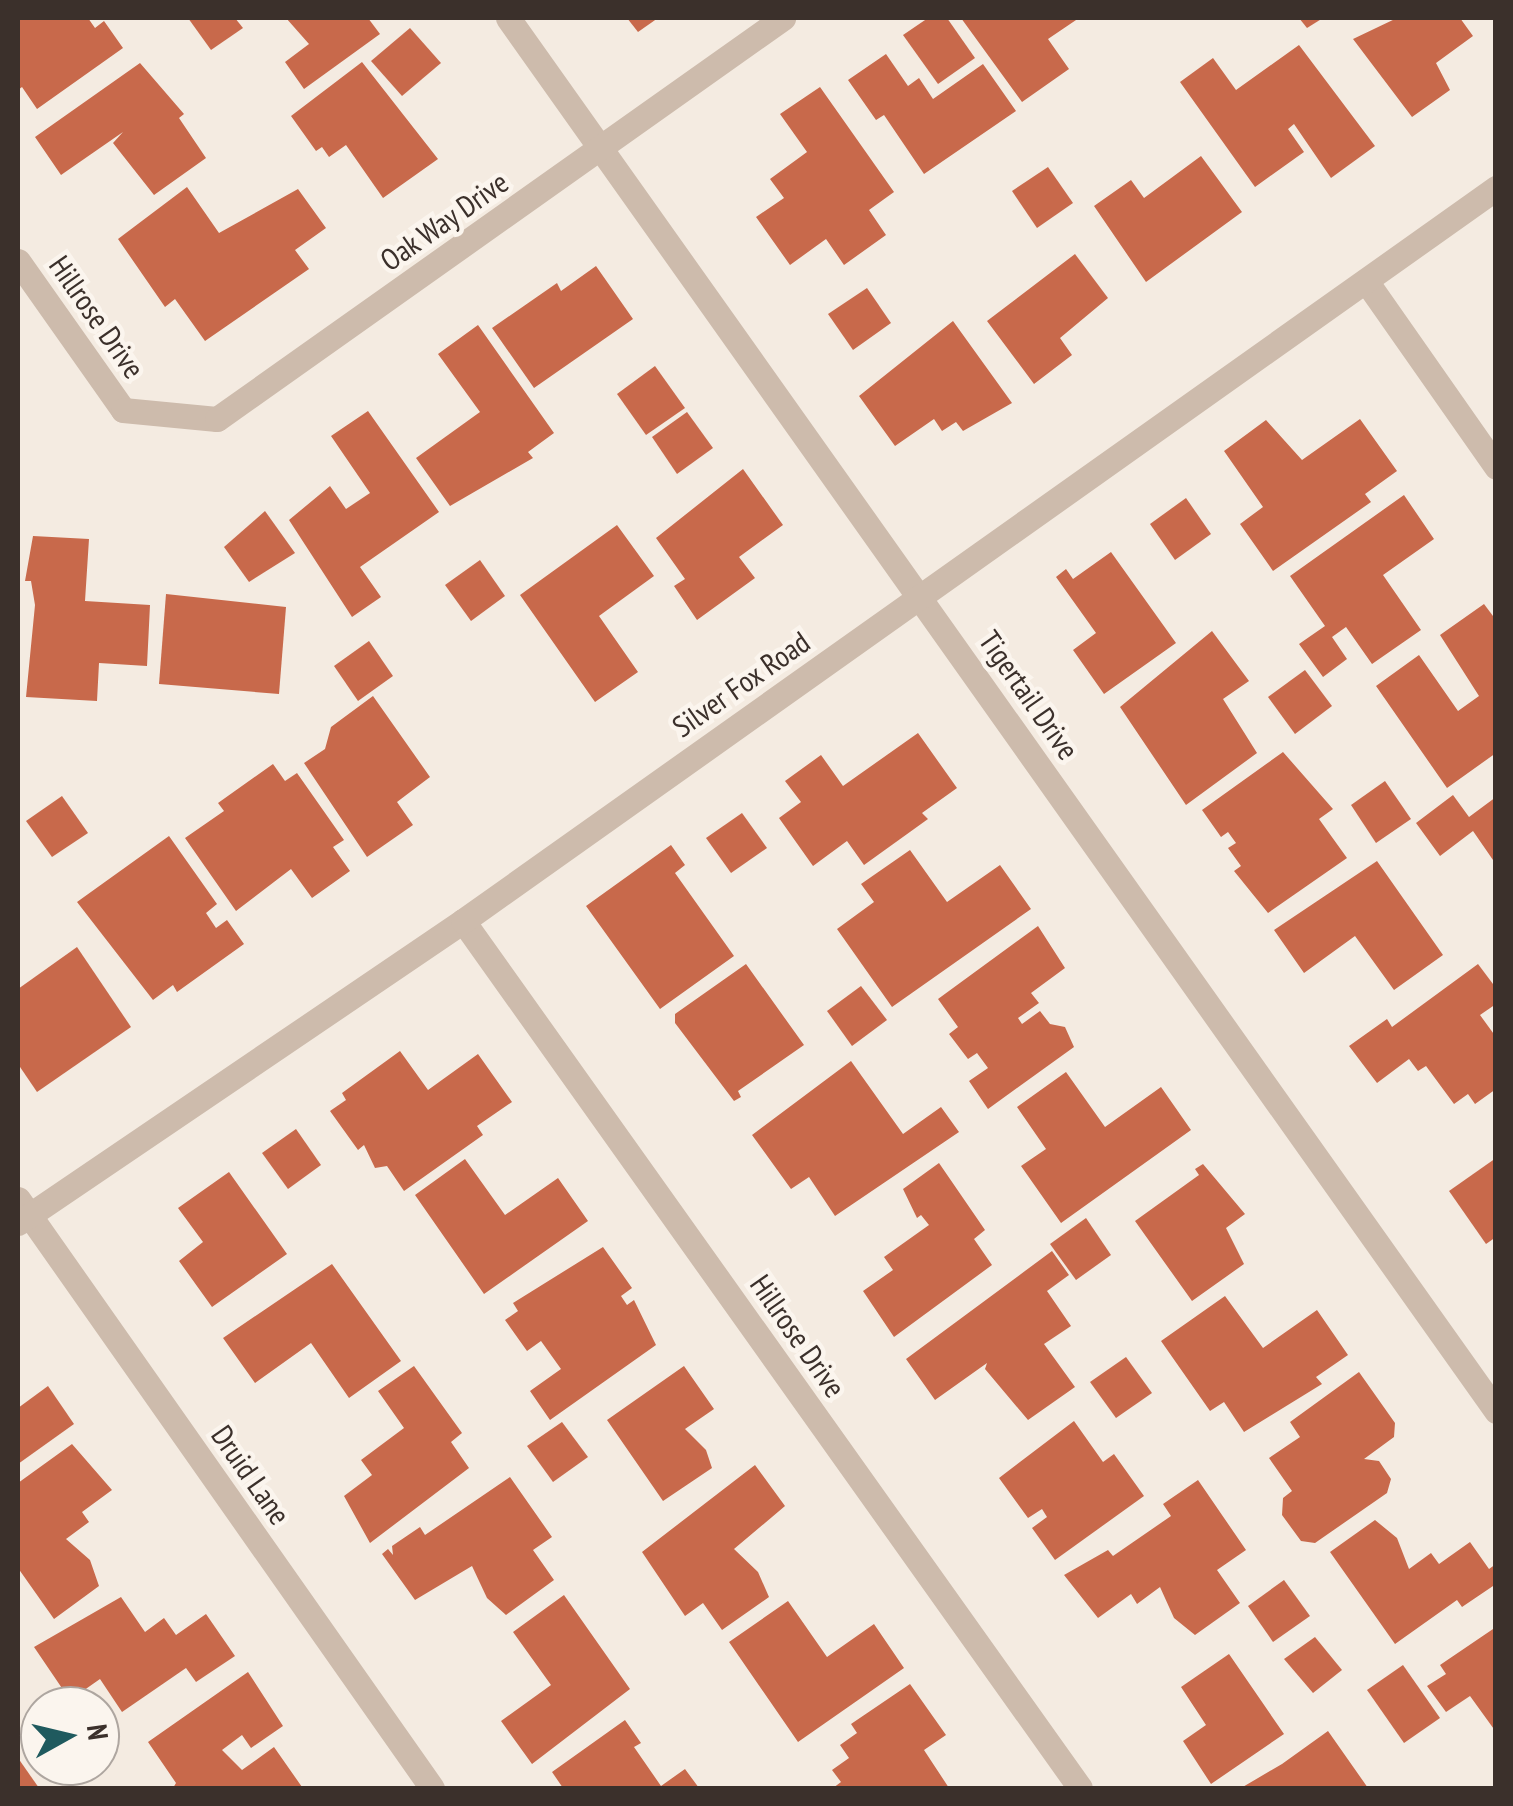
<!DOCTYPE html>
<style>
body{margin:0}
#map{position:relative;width:1513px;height:1806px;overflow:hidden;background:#f4ebe1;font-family:"PT Sans Narrow",sans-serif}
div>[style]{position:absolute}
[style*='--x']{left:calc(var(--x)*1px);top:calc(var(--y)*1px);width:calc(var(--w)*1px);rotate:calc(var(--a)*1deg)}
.building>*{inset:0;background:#c8694b}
.minor>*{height:25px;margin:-12.5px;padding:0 12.5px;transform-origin:12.5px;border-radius:12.5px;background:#cdbbac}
span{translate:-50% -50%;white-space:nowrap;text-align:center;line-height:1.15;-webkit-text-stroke:9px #fbf5ee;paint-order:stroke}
.street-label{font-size:30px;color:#3b302b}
.frame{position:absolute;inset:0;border:20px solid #3b302b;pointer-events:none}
.north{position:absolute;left:20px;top:1686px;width:100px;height:100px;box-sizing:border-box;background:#fbf5ee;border:2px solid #aea6a0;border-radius:50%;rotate:82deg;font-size:28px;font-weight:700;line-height:40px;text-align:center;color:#3b302b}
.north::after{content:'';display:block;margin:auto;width:35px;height:45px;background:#1f5a5e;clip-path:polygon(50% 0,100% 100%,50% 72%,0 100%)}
</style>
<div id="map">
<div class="building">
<i style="clip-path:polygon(18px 18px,88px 18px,95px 28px,104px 21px,123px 48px,37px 109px,22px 87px,18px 90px)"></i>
<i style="clip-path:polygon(188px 18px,235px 18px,243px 28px,211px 50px)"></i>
<i style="clip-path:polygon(286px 18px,368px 18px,380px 34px,304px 89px,285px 62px,309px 44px)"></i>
<i style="clip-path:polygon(627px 18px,658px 18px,638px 32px)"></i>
<i style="clip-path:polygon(928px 18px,947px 18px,975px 58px,938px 84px,903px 35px)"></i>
<i style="clip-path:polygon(961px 18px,1079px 18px,1048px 39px,1069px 69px,1022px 102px)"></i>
<i style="clip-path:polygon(1299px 18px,1323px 18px,1307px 28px)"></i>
<i style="clip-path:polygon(1397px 18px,1460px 18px,1473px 36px,1436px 63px,1450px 90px,1412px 117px,1353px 39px)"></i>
<i style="clip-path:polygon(410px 28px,441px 63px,402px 96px,371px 61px)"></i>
<i style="clip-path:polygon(1299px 45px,1375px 146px,1331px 178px,1294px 124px,1288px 129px,1304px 152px,1255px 187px,1180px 82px,1213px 58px,1236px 90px)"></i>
<i style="clip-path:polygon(886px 54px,908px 86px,919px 78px,933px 99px,983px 64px,1016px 111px,924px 174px,884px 115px,876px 120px,848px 80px)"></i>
<i style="clip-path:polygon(362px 62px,438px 159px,383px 198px,346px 145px,329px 157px,322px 147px,316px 151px,291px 116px)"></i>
<i style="clip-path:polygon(140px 63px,184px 114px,179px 118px,206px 158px,154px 195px,113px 143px,123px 132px,61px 175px,35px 137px)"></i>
<i style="clip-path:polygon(820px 87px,894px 192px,869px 210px,886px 235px,844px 265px,826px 239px,790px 265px,756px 217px,784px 198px,770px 179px,807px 152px,780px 114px)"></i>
<i style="clip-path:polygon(1201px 156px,1242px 212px,1146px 282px,1094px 206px,1131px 180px,1144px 198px)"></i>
<i style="clip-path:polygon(1048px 167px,1073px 203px,1037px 228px,1012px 191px)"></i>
<i style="clip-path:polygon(187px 187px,219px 233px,298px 189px,326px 228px,295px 250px,309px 269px,205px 341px,175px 299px,165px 307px,118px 239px)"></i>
<i style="clip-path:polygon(1075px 254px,1108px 298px,1060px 338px,1072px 355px,1034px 384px,987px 321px)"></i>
<i style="clip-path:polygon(596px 266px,633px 319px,534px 388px,492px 328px,557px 283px,561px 291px)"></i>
<i style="clip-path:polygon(867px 288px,891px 323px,853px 350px,828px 314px)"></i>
<i style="clip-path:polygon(953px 321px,1012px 403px,963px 431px,956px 422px,942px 431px,934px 419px,895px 446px,859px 396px)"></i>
<i style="clip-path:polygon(478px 325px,554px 433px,528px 452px,533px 458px,450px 506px,416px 458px,480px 412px,438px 354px)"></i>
<i style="clip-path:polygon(655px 366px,685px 408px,646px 435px,617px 394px)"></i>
<i style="clip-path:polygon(368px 411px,439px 512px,360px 567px,381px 597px,352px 617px,289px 520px,330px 486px,346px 509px,370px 493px,331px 436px)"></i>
<i style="clip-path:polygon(687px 412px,713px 448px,677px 474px,652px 437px)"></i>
<i style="clip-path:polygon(1360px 419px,1397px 471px,1365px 494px,1371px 502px,1273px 571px,1240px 524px,1263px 507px,1224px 451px,1266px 420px,1302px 460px)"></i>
<i style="clip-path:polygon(743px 469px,783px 525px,739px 557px,755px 578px,697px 620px,674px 586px,685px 579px,656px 538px)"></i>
<i style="clip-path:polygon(1404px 495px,1434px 539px,1383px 575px,1421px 630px,1372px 664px,1346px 627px,1332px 637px,1347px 659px,1323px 677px,1299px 644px,1325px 626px,1290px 576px)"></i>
<i style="clip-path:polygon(1186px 498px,1211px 534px,1175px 560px,1150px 524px)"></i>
<i style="clip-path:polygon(265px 511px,295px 553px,249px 582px,224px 547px)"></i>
<i style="clip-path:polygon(617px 525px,654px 576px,599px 616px,638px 672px,595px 702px,520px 595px)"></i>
<i style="clip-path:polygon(33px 536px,89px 539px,85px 601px,150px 605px,147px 666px,99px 663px,97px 701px,26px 697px,35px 605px,31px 581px,25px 581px)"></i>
<i style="clip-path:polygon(1111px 552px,1176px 643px,1104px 694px,1073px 650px,1096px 633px,1056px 577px,1066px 569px,1073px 579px)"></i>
<i style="clip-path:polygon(480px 560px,505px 596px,471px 621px,445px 585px)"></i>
<i style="clip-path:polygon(166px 594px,286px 607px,279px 694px,159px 684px)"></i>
<i style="clip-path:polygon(1484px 604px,1496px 620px,1496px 753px,1447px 788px,1376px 686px,1419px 655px,1458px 711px,1479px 696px,1440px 635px)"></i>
<i style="clip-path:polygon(1212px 631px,1249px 681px,1223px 699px,1257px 753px,1186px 805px,1120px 707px)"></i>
<i style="clip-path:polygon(369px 641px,393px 676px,358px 701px,334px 666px)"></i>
<i style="clip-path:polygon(1305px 670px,1332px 706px,1295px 734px,1268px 697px)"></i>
<i style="clip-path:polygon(373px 696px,430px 777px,397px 802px,413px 825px,367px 857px,304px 763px,325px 749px,331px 727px)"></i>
<i style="clip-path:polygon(918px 733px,957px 788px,922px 813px,928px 819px,864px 865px,847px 841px,813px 866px,779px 818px,801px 802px,785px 781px,821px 755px,843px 786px)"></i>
<i style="clip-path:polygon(1283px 752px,1333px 809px,1319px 819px,1347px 858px,1268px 913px,1234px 871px,1241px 866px,1228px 848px,1236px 843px,1228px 832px,1221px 837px,1202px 810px)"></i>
<i style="clip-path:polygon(273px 764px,285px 781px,297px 773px,344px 840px,333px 847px,350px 871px,312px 898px,291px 869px,236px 911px,185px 838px,224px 811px,218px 803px)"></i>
<i style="clip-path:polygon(1385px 781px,1411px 819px,1376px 843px,1351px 805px)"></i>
<i style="clip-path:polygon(1453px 795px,1469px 817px,1496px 797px,1493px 860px,1473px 831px,1440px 856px,1416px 823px)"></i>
<i style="clip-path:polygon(62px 796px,88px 833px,52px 857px,26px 821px)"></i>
<i style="clip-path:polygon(742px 813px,767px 848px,731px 873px,706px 838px)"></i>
<i style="clip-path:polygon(169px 836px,217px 904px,206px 913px,216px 928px,227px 920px,244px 944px,177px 992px,173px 985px,153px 1000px,77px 902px)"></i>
<i style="clip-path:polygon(671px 845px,685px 865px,675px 873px,734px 956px,660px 1009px,586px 906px)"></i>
<i style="clip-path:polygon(910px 850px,947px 902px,1000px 865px,1031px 909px,892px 1007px,837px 929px,874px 902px,861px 884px)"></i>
<i style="clip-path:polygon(1377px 861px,1443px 955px,1394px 990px,1355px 936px,1304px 973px,1274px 930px)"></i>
<i style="clip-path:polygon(1038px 926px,1065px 968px,1031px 993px,1039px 1003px,1018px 1018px,1022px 1024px,1040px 1011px,1050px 1024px,1065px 1027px,1074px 1047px,988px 1109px,969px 1081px,988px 1068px,977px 1053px,968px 1059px,949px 1034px,958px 1027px,938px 999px)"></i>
<i style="clip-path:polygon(77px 947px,131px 1027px,37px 1092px,18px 1064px,18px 989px)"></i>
<i style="clip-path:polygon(746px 964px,804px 1045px,738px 1091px,741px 1097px,734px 1101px,675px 1023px,675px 1014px)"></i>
<i style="clip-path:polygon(1478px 964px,1496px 988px,1496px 1004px,1480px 1015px,1496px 1037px,1496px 1089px,1475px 1104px,1468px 1094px,1454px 1104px,1426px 1066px,1418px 1071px,1409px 1059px,1377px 1083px,1349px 1046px,1387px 1019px,1392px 1027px)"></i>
<i style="clip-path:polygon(861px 986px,887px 1020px,852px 1046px,827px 1011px)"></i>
<i style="clip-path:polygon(400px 1051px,428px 1090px,478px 1054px,512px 1102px,477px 1126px,483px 1135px,404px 1191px,387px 1166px,375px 1168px,364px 1145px,358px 1150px,330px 1111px,346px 1100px,342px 1093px)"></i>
<i style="clip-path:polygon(851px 1061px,903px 1134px,941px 1107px,959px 1132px,835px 1216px,809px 1177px,791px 1189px,752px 1135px)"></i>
<i style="clip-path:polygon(1066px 1072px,1105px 1127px,1161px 1087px,1191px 1130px,1061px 1223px,1021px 1166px,1046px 1149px,1017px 1107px)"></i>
<i style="clip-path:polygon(296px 1129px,321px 1165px,288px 1189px,262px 1153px)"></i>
<i style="clip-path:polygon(1496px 1158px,1496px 1237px,1486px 1244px,1449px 1191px)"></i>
<i style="clip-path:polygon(465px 1159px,505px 1215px,558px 1178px,588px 1221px,484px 1294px,415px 1195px)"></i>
<i style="clip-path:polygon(939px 1163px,985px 1230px,974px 1239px,992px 1265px,894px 1337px,863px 1291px,893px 1270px,884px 1257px,929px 1225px,921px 1215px,917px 1218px,903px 1189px)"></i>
<i style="clip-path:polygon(1203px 1164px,1245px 1214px,1226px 1228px,1244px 1264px,1192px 1301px,1135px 1221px,1199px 1175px,1195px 1169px)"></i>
<i style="clip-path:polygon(229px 1172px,287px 1254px,212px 1307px,179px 1261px,203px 1242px,178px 1208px)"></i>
<i style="clip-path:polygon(1086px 1218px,1111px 1255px,1076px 1280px,1050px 1244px)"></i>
<i style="clip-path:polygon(603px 1247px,632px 1288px,621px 1296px,627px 1305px,634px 1300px,656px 1345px,550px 1420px,530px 1391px,561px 1369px,541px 1341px,527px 1351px,505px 1320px,518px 1311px,513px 1303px)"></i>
<i style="clip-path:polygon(1052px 1251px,1069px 1275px,1047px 1291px,1071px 1326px,1044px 1344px,1075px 1387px,1028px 1420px,985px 1369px,987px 1363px,935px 1400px,906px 1359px)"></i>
<i style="clip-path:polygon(332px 1264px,401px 1361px,349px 1398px,311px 1343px,255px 1383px,223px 1338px)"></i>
<i style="clip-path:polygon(1225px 1296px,1263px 1348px,1317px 1310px,1348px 1355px,1316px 1377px,1322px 1384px,1244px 1432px,1224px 1402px,1210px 1411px,1161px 1341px)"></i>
<i style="clip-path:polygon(1126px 1357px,1152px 1393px,1116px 1418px,1090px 1382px)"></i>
<i style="clip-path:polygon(414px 1366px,462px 1433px,451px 1442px,469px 1468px,370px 1543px,344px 1496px,372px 1475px,361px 1460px,404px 1428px,378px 1391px)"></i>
<i style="clip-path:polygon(684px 1366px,714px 1409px,685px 1429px,706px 1450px,712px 1468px,663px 1501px,607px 1420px)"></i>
<i style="clip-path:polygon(1359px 1372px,1395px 1423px,1394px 1437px,1364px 1459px,1379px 1461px,1391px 1479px,1387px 1493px,1315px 1543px,1301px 1541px,1282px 1515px,1283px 1498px,1292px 1491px,1269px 1458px,1300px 1437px,1290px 1422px)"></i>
<i style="clip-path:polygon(48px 1386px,74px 1424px,18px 1464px,18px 1408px)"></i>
<i style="clip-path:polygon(1074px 1421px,1103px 1462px,1114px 1454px,1144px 1496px,1055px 1560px,1032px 1528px,1047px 1517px,1042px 1509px,1028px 1518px,999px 1478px)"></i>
<i style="clip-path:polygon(562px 1422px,588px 1457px,553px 1482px,527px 1446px)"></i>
<i style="clip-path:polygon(72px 1444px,112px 1490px,82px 1512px,89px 1522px,66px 1539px,90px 1560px,99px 1586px,54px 1619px,18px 1568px,18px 1483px)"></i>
<i style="clip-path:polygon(755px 1465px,785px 1506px,734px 1549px,758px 1572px,769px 1597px,722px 1630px,703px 1603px,685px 1616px,642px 1552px)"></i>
<i style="clip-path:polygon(510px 1477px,552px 1537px,533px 1550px,554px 1580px,506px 1615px,487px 1598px,472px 1566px,415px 1600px,382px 1554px,388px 1549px,393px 1555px,392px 1546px,420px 1527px,425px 1535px)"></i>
<i style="clip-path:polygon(1198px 1480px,1246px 1550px,1217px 1570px,1240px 1603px,1195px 1635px,1174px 1618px,1160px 1587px,1137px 1604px,1131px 1594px,1098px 1618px,1064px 1575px,1108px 1550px,1113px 1556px,1171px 1516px,1163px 1504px)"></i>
<i style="clip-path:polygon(1375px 1520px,1397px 1538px,1409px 1569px,1431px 1553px,1439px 1564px,1470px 1542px,1489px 1569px,1496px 1564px,1496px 1584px,1462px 1607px,1457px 1600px,1395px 1644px,1330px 1552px)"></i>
<i style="clip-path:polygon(1284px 1580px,1310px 1616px,1273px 1642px,1248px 1606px)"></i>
<i style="clip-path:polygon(564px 1595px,630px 1689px,532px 1764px,501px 1721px,551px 1685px,513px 1632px)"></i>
<i style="clip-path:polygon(121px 1597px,145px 1632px,164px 1618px,176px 1635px,206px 1614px,235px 1656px,196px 1682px,186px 1668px,122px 1712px,100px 1679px,70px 1700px,34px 1647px)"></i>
<i style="clip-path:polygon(788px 1601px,827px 1657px,874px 1624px,904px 1668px,798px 1742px,729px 1642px)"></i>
<i style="clip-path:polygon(1496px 1627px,1496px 1732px,1470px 1696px,1446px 1712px,1427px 1686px,1446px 1674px,1440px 1665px)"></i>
<i style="clip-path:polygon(1315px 1637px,1342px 1670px,1313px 1693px,1284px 1659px)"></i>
<i style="clip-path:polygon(1229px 1654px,1284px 1734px,1211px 1784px,1183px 1741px,1206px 1725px,1181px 1687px)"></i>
<i style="clip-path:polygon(1403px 1665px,1440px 1718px,1404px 1743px,1367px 1690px)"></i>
<i style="clip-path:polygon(248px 1672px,283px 1726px,251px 1748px,242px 1735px,222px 1750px,242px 1770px,274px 1747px,302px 1787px,173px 1788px,176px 1783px,148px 1742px)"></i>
<i style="clip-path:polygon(910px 1684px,946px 1735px,924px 1750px,949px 1788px,833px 1788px,841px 1782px,832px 1770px,849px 1758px,840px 1745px,857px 1733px,851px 1724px)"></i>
<i style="clip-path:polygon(625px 1720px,641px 1743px,634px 1747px,661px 1786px,685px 1769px,699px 1788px,563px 1788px,552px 1772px)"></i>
<i style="clip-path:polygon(1328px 1731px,1368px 1788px,1241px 1788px,1282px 1764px)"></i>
<i style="clip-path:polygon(18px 1758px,39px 1788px,18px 1788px)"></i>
</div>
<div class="minor">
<i style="--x:508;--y:18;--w:1708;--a:54.65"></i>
<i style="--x:18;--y:261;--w:182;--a:54.8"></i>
<i style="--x:123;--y:410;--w:94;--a:5.5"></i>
<i style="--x:217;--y:419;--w:694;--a:-35.32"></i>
<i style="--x:1366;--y:281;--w:227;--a:55"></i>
<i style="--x:463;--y:921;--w:1064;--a:54.56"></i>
<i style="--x:18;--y:1199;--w:720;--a:54.9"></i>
<i style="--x:18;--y:1223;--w:538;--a:-34.16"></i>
<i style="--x:463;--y:921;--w:1267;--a:-35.36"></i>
</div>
<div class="street-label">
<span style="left:444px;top:221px;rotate:-35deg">Oak Way Drive</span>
<span style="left:97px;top:317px;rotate:55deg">Hillrose Drive</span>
<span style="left:741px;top:684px;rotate:-35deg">Silver Fox Road</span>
<span style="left:1029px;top:695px;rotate:55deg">Tigertail Drive</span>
<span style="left:798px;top:1336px;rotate:55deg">Hillrose Drive</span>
<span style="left:251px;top:1475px;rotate:55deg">Druid Lane</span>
</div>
<div class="frame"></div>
<div class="north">N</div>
</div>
